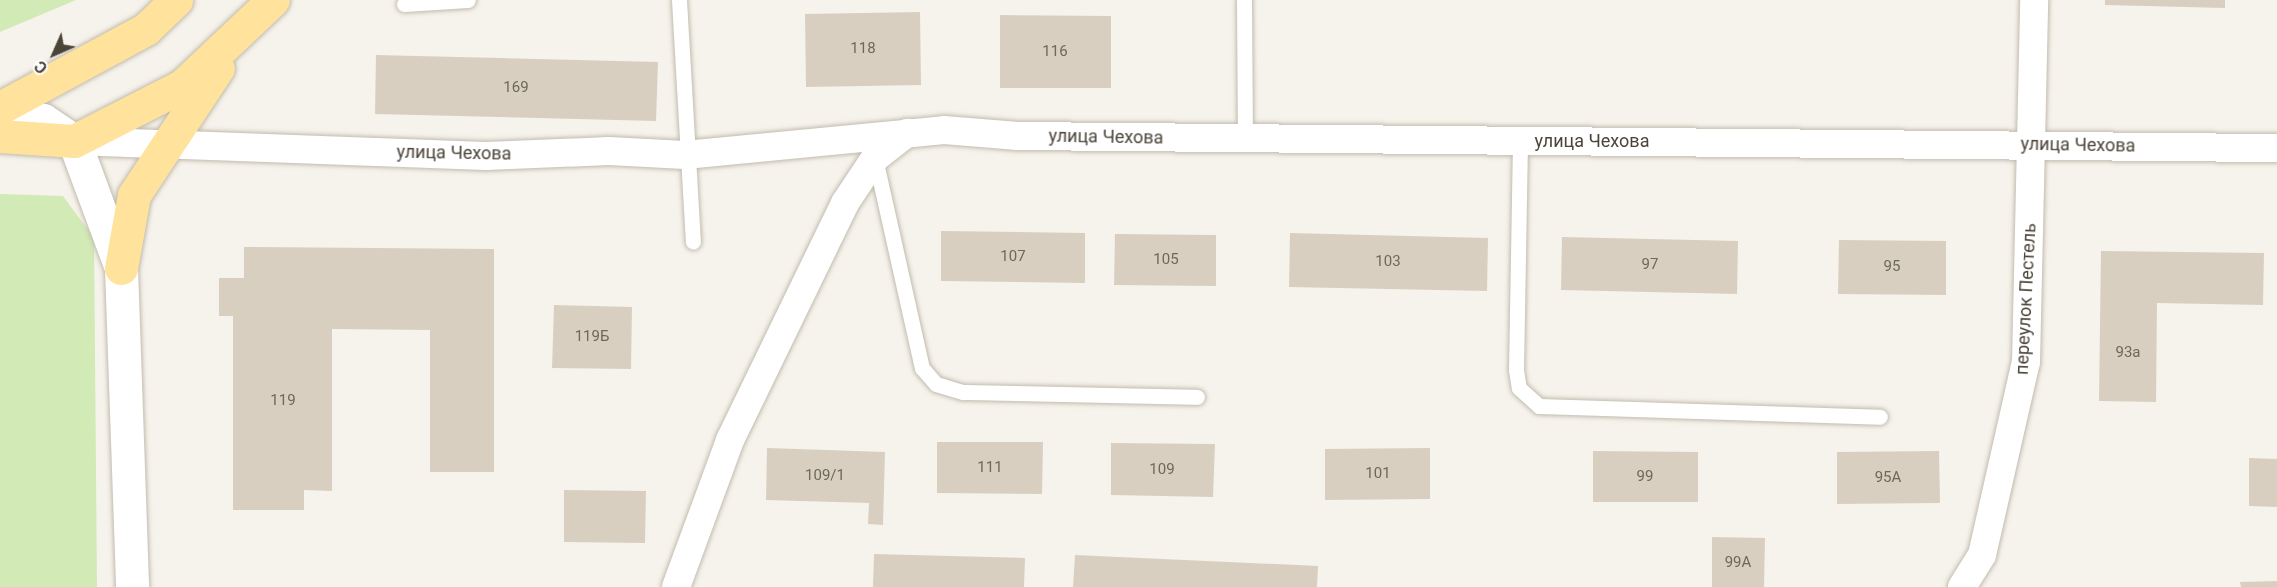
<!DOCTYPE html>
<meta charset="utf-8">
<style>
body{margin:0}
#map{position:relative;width:2277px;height:587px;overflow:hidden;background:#f6f3ec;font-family:Roboto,sans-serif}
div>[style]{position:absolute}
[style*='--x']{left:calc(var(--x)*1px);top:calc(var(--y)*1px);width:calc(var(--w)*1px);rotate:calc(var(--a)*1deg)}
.green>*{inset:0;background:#d2eab5}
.building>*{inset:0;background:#d8cfc1}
.roads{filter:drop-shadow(0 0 2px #c2bbae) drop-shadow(0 0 2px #c2bbae)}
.service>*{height:15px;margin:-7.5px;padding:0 7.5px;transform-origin:7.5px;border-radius:7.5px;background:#fff}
.minor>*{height:28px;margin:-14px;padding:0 14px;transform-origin:14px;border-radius:14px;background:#fff}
.tertiary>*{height:33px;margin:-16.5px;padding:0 16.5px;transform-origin:16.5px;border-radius:16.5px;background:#fff}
.primary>*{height:33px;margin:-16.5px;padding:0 16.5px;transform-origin:16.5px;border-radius:16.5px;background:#ffe39c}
span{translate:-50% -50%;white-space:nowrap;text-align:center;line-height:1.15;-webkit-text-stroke:4.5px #fff;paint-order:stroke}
.number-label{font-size:15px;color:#6e675b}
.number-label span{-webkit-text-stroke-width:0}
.street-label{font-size:18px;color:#4b4439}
.north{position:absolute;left:24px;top:24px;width:60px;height:60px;-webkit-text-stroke:4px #fff;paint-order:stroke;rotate:225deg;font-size:16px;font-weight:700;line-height:24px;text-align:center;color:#4b4439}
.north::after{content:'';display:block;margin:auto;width:21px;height:27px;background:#4b4439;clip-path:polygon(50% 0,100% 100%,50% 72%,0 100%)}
</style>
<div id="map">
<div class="green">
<i style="clip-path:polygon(0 0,76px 0,0 32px)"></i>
<i style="clip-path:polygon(0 194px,63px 196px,94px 238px,97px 587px,0 587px)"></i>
</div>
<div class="building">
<i style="clip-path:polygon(2105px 0,2225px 0,2225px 8px,2105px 5px)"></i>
<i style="clip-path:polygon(920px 12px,921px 85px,806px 87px,805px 14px)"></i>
<i style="clip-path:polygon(1000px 15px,1111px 16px,1111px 88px,1000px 88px)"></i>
<i style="clip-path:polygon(376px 55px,658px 62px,656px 121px,375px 114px)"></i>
<i style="clip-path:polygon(941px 231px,1085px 233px,1085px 283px,941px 281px)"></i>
<i style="clip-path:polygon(1290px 233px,1488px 238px,1487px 291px,1289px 287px)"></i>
<i style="clip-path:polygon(1115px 234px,1216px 235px,1216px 286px,1114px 285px)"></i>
<i style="clip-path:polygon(1562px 237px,1738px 241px,1737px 294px,1561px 290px)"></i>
<i style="clip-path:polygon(1839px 240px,1946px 241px,1946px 295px,1838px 294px)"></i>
<i style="clip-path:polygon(244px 247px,494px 249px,494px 472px,430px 472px,430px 330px,332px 329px,332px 491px,304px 490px,304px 510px,233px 510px,233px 316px,219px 316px,219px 278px,244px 278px)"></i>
<i style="clip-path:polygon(2101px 251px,2264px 253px,2263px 305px,2157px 303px,2156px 402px,2099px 401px)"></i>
<i style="clip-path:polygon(554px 305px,632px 307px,631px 369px,552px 368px)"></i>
<i style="clip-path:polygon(937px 442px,1043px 442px,1042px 494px,937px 493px)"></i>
<i style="clip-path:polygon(1111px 443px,1215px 444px,1213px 497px,1111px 495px)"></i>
<i style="clip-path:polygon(767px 448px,885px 452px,883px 525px,868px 524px,869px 503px,766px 500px)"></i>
<i style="clip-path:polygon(1430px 448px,1430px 499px,1325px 500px,1325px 449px)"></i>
<i style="clip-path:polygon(1593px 451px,1698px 452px,1698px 502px,1593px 502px)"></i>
<i style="clip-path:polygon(1939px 451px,1940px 503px,1837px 504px,1837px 452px)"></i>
<i style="clip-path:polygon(2249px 458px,2277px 459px,2277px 507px,2249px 506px)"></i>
<i style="clip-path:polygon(564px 490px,646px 491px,645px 543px,564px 542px)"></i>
<i style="clip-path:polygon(1712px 537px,1765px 538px,1764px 587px,1712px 587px)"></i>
<i style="clip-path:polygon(874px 554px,1025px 558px,1024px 587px,873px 587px)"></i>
<i style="clip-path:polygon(1075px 555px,1318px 566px,1317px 587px,1073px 587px)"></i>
<i style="clip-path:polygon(2277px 581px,2277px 587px,2241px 587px,2240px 582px)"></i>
</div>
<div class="roads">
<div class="service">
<i style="--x:679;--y:0;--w:242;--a:86.7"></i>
<i style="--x:1244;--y:0;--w:138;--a:89.6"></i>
<i style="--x:404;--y:4;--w:64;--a:-3.6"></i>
<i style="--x:1520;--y:141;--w:229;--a:91"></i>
<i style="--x:1516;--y:370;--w:18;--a:81"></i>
<i style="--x:1519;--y:388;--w:27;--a:42"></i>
<i style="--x:1539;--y:406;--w:341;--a:1.8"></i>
<i style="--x:875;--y:158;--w:215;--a:77.4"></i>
<i style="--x:922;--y:368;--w:21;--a:49"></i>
<i style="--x:936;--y:384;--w:28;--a:17"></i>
<i style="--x:963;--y:392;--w:234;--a:1.2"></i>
</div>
<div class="minor">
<i style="--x:74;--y:141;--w:412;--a:2.1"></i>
<i style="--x:486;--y:156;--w:123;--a:-2.3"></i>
<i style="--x:609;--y:151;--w:76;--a:3"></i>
<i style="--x:685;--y:155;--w:260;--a:-5.5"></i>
<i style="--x:944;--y:130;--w:74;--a:4.6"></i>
<i style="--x:1018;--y:136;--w:1259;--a:0.55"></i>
<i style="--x:676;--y:587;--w:157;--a:-69.8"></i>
<i style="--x:730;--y:440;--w:263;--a:-64.1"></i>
<i style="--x:845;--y:203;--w:54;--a:-56.3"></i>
<i style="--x:875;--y:158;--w:41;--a:-38"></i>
<i style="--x:1962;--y:587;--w:38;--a:-58"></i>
<i style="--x:1982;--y:555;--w:198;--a:-77.2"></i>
<i style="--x:2026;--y:362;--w:362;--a:-88.7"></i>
</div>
<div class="tertiary">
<i style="--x:0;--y:110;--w:44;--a:13.1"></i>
<i style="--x:43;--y:120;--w:37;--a:34"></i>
<i style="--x:74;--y:141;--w:135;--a:69.7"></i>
<i style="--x:121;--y:268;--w:319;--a:88"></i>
</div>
<div class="primary">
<i style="--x:0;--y:108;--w:166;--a:-28.4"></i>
<i style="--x:146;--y:29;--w:42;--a:-44"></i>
<i style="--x:0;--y:136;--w:74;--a:3.9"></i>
<i style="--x:74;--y:141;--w:121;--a:-27"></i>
<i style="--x:182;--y:86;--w:125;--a:-43.4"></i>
<i style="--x:121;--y:268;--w:74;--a:-79.9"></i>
<i style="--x:134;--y:195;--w:152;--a:-56.5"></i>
</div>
</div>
<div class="number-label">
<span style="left:863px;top:49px">118</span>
<span style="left:1055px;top:52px">116</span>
<span style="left:516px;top:88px">169</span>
<span style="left:1013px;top:257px">107</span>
<span style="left:1166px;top:260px">105</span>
<span style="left:1388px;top:262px">103</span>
<span style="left:1650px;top:265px">97</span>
<span style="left:1892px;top:267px">95</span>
<span style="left:592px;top:337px">119Б</span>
<span style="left:2128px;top:353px">93а</span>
<span style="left:283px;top:401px">119</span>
<span style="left:990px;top:468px">111</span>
<span style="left:1162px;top:470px">109</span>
<span style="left:1378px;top:474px">101</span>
<span style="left:825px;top:476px">109/1</span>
<span style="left:1645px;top:477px">99</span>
<span style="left:1888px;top:478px">95А</span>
<span style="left:1738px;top:563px">99А</span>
</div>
<div class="street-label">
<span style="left:1106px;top:137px;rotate:1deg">улица Чехова</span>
<span style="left:1592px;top:141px">улица Чехова</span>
<span style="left:2078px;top:145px;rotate:1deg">улица Чехова</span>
<span style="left:454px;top:153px;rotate:1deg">улица Чехова</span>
<span style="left:2026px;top:299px;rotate:-87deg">переулок Пестель</span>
</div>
<div class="north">С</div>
</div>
